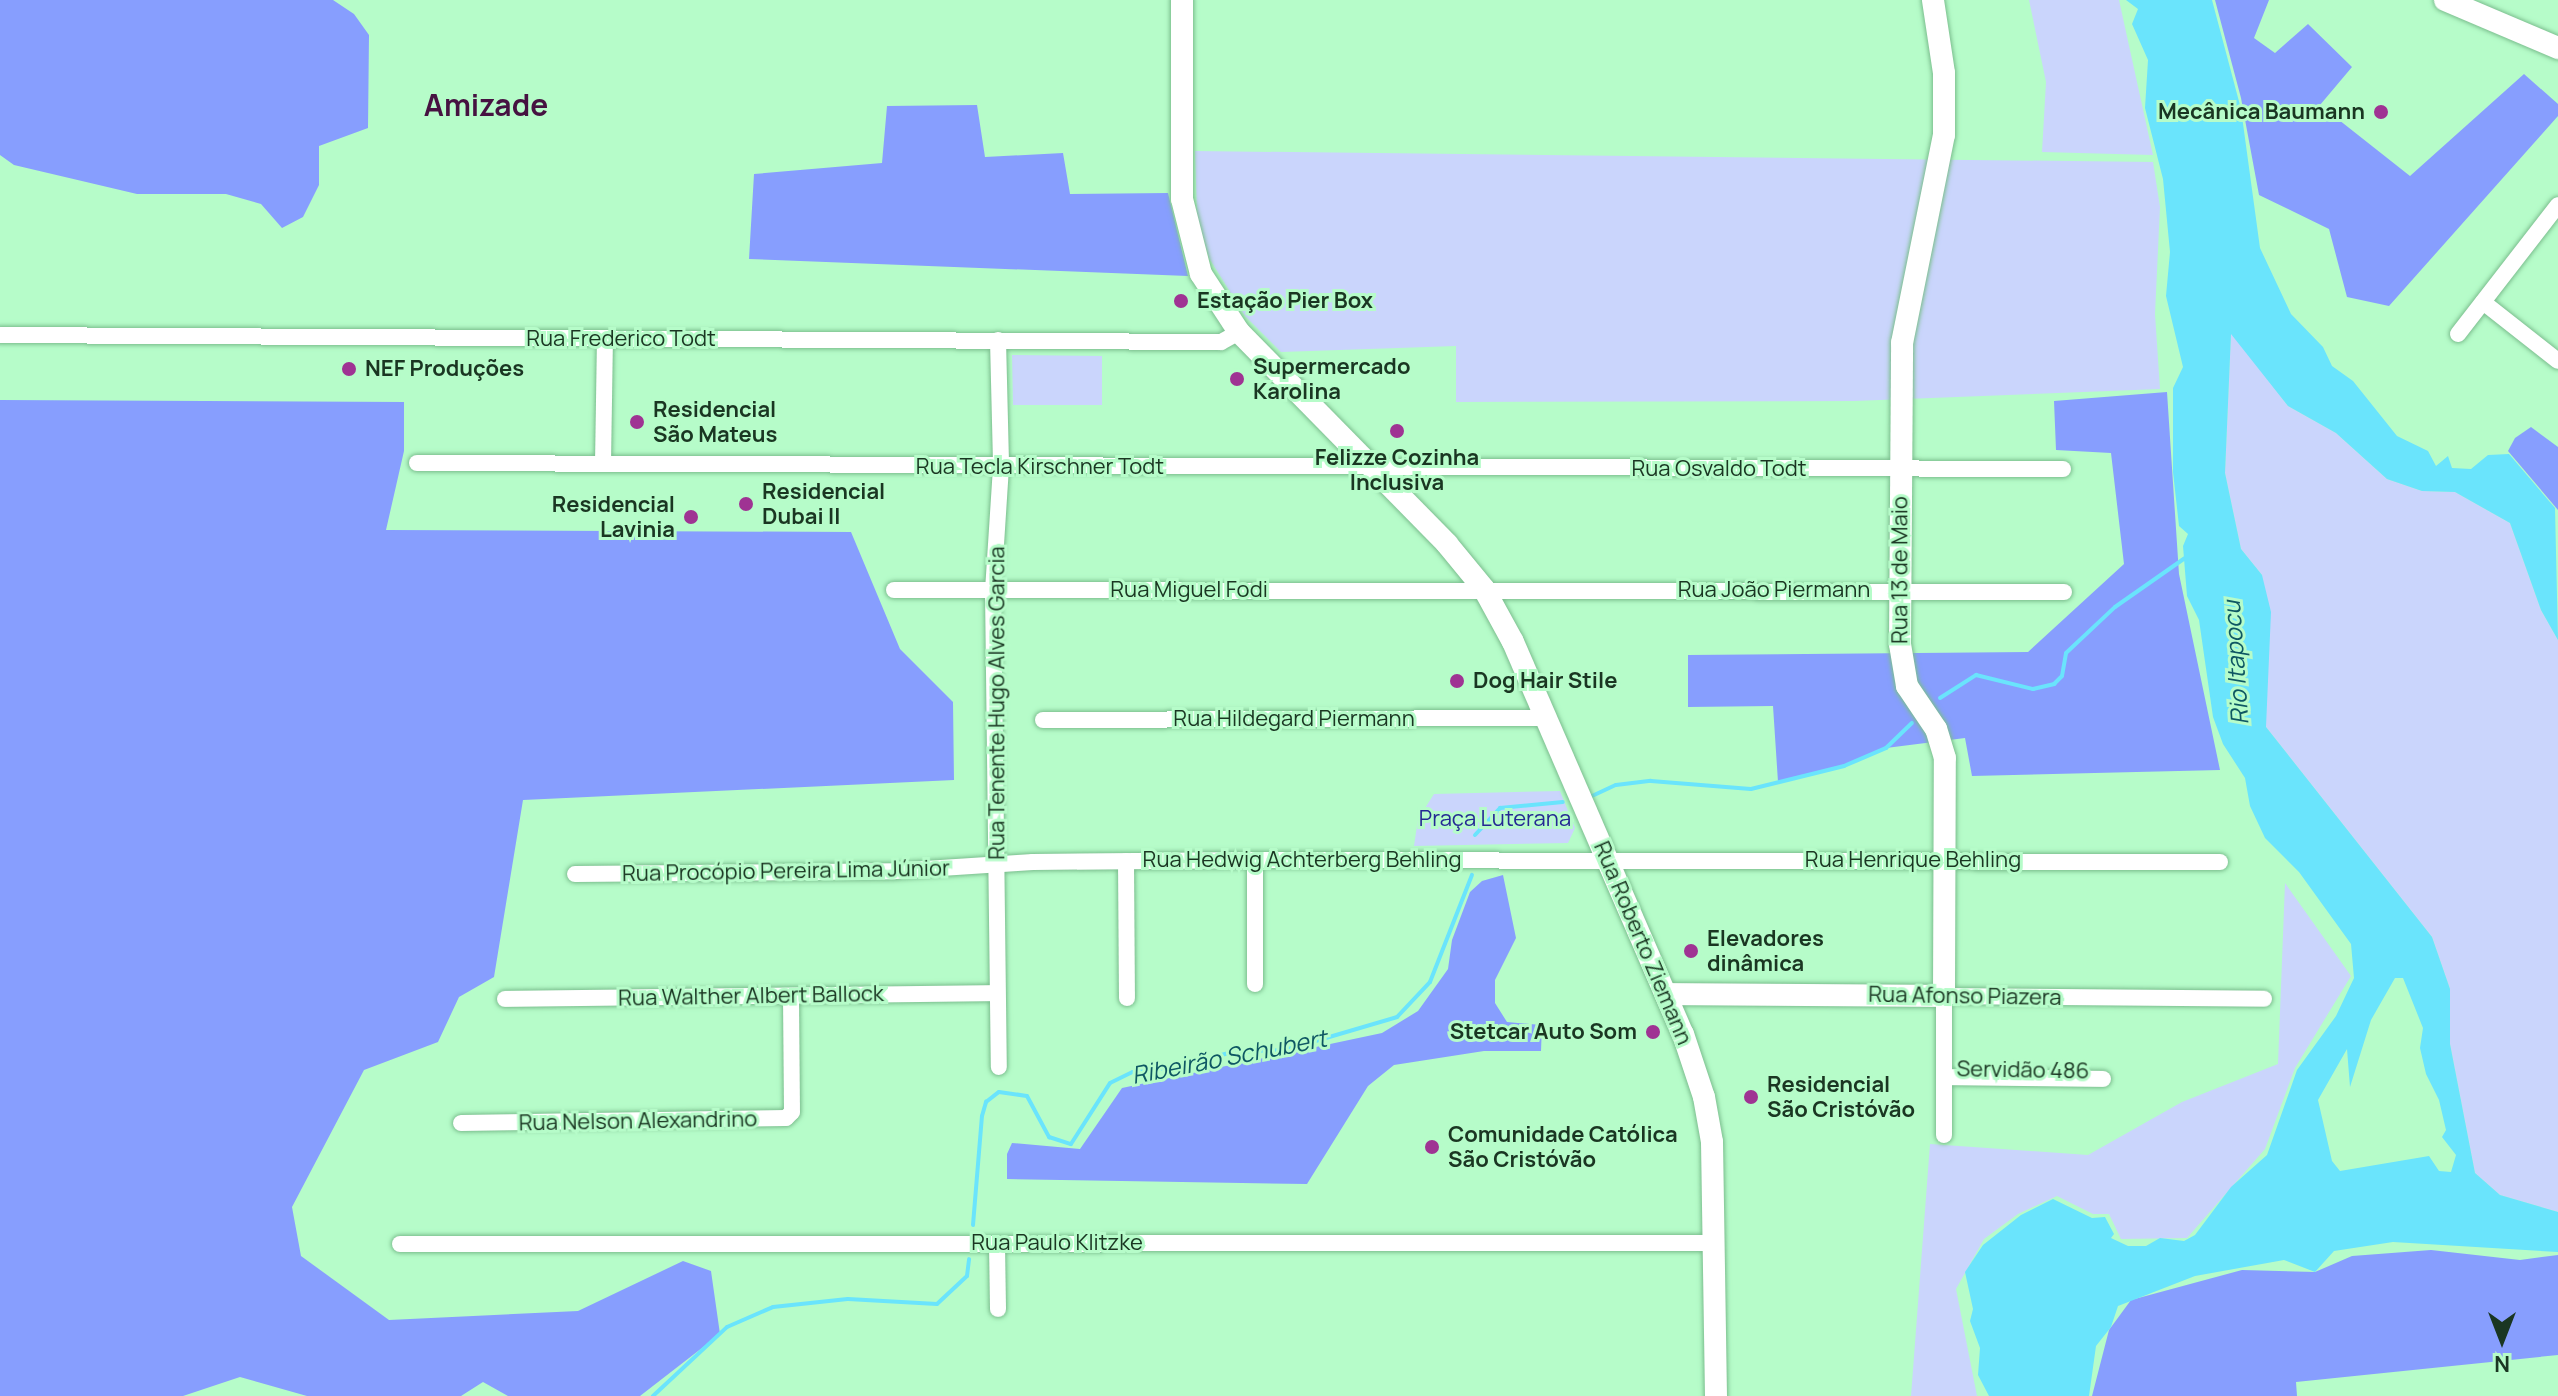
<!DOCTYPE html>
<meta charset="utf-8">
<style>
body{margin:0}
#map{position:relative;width:2558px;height:1396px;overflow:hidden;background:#b6fcc9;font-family:Manrope,sans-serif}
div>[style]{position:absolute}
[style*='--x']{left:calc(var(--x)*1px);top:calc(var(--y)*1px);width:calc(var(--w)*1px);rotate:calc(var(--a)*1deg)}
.green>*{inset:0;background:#cad5fc}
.forest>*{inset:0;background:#879efe}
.water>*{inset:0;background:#6ae4fc}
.stream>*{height:4px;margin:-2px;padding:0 2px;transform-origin:2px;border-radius:2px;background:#6ae4fc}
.roads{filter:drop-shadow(0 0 2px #7bbe8e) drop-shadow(0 0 2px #7bbe8e)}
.street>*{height:16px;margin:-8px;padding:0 8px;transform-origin:8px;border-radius:8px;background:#fff}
.secondary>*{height:22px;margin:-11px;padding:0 11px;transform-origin:11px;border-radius:11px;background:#fff}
.dots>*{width:22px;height:22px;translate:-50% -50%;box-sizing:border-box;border:4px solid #b6fcc9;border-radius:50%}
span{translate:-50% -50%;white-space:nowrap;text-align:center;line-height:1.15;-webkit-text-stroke:6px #b6fcc9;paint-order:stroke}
.poi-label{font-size:22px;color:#1a3622;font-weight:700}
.right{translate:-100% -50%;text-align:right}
.left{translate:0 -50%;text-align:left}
.street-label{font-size:22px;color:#1a3622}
.park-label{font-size:22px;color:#252894}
.water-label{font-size:24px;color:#0e5763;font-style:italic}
.district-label{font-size:30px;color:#461241;font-weight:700}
.north{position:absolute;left:2462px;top:1300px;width:80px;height:80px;-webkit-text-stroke:6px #b6fcc9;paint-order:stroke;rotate:180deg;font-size:22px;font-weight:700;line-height:32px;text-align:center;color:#1a3622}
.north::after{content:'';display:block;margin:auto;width:28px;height:36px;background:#1a3622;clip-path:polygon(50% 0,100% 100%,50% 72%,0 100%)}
</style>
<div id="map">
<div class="green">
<i style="clip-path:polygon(2029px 0,2119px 0,2153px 155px,2042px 152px,2046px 82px)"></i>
<i style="clip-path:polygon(1195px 151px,2153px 162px,2160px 207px,2155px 314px,2160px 389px,1854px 401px,1456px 402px,1456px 346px,1281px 352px,1245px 316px,1209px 258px,1197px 216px)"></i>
<i style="clip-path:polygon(2231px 332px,2288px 406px,2336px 433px,2387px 479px,2422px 491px,2455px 492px,2510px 523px,2541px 610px,2558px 640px,2558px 1212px,2500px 1195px,2475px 1173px,2450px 1044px,2450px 989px,2432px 937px,2266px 727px,2262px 575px,2241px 549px,2225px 473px)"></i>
<i style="clip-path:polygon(1012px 355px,1102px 356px,1102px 405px,1013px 405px)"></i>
<i style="clip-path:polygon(1560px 791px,1575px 828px,1568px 843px,1414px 846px,1418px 819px,1434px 794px)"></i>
<i style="clip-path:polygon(2285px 883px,2351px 976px,2295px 1068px,2265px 1149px,2187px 1238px,2121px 1239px,2109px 1214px,2093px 1214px,2057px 1196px,2018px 1214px,1984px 1239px,1956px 1289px,1977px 1396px,1911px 1396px,1930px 1144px,2088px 1155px,2182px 1102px,2278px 1064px)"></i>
</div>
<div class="forest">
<i style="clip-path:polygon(0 0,333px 0,354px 14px,369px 35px,368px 128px,319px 146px,319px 185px,303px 217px,282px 228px,261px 204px,226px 194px,137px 194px,14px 165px,0 155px)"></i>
<i style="clip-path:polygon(2215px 0,2269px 0,2254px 38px,2275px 53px,2308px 24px,2352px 67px,2320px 105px,2410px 176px,2524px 74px,2558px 104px,2558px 116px,2389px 306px,2347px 297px,2329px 229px,2259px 195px,2241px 98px)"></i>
<i style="clip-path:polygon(977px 105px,985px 157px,1063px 153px,1070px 194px,1168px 193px,1188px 276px,749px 259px,754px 174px,882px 163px,887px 106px)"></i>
<i style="clip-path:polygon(2167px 392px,2179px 574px,2220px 770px,1972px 776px,1965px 738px,1886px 748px,1844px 766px,1778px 782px,1773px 706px,1688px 707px,1688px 655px,2028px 652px,2124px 564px,2111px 453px,2056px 450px,2054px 401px)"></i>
<i style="clip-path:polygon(0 400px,404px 402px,404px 451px,386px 530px,851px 532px,900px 649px,953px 702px,954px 780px,523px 800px,494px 977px,459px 997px,438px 1042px,364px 1070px,292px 1207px,301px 1256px,389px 1320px,578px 1311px,683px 1261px,711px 1271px,720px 1334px,640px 1396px,508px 1396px,483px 1382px,461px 1396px,307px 1396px,240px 1377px,183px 1396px,0 1396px)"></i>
<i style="clip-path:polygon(2531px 427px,2558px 447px,2558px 510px,2508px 451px,2515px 438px)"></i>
<i style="clip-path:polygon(1503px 875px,1516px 938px,1495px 980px,1495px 1003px,1507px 1022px,1542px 1025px,1541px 1051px,1484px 1051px,1394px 1065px,1368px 1086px,1307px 1184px,1007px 1179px,1007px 1154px,1012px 1143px,1080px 1149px,1122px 1088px,1382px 1033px,1418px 1011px,1448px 969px,1452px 940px,1470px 892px,1482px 881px)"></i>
<i style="clip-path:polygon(2431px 1250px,2520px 1260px,2558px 1255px,2558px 1355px,2296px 1382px,2297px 1396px,2092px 1396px,2109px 1330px,2131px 1300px,2242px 1270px,2315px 1272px,2352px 1256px)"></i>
</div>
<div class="water">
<i style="clip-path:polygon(evenodd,2126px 0,2212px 0,2241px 109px,2260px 248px,2291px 314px,2323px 347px,2332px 366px,2353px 381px,2397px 436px,2428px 451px,2436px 466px,2448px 456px,2452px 468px,2471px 469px,2488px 455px,2509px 454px,2555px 508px,2558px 640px,2541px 610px,2510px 523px,2455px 492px,2422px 491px,2387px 479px,2336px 433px,2288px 406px,2231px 334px,2225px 473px,2241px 549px,2262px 575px,2271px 612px,2266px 727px,2432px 937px,2450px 989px,2450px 1044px,2475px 1173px,2500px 1195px,2558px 1212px,2558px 1252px,2393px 1242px,2334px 1251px,2315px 1272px,2284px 1260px,2195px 1276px,2118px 1306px,2111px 1327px,2096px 1346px,2089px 1396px,1989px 1396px,1978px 1375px,1980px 1348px,1970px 1321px,1973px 1309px,1965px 1272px,1983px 1245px,2021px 1215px,2053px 1199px,2092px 1218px,2105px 1217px,2114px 1234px,2111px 1238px,2128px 1246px,2146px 1246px,2160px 1238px,2184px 1241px,2195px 1235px,2231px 1187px,2267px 1155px,2297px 1070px,2336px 1016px,2354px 978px,2351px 944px,2299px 872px,2265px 838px,2250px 806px,2245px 778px,2223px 744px,2213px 717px,2199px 620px,2187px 596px,2183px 546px,2188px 534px,2179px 526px,2173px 472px,2173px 388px,2183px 367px,2166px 296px,2170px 252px,2163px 179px,2145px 108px,2148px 60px,2132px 24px,2138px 9px,2126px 0,2395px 978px,2403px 978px,2423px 1028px,2420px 1048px,2426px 1074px,2439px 1100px,2446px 1130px,2442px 1137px,2456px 1155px,2451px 1172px,2439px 1171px,2429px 1156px,2340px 1171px,2332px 1161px,2318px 1100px,2347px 1049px,2350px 1087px,2371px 1020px,2395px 978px)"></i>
</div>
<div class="stream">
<i style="--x:1940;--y:698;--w:43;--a:-32.6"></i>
<i style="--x:1976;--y:675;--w:59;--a:13.8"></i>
<i style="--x:2033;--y:689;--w:22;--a:-13"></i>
<i style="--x:2054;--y:684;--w:11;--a:-45"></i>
<i style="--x:2062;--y:676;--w:23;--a:-80"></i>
<i style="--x:2066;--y:653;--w:67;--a:-43.2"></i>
<i style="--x:2115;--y:607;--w:85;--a:-35"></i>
<i style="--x:1592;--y:796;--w:26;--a:-25"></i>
<i style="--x:1616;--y:785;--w:35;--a:-7"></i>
<i style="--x:1651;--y:781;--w:100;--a:4.6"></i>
<i style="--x:1751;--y:789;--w:96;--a:-13.9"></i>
<i style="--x:1844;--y:766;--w:46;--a:-23.2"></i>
<i style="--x:1886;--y:748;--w:36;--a:-44"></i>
<i style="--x:1475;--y:835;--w:37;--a:-47"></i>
<i style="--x:1500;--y:808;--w:63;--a:-5.4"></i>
<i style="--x:973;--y:1225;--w:109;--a:-85.3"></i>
<i style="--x:982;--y:1116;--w:15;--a:-74"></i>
<i style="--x:986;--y:1102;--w:16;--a:-38"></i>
<i style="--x:999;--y:1092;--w:28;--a:8"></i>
<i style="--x:1027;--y:1096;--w:47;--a:61.8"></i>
<i style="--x:1049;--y:1137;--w:23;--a:18"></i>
<i style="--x:1071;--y:1144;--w:72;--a:-57.4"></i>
<i style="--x:1110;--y:1083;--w:25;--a:-26"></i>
<i style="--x:1133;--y:1072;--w:50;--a:-6.8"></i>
<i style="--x:1183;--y:1066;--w:51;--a:-15.9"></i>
<i style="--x:1232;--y:1052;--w:53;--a:-2.2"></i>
<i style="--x:1285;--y:1050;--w:117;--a:-16.4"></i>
<i style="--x:1397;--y:1017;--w:48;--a:-46.7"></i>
<i style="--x:1430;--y:982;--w:115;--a:-68.6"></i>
<i style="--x:653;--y:1396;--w:101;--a:-43"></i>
<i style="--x:727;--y:1327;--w:50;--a:-23.5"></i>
<i style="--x:773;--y:1307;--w:75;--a:-6.1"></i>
<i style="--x:848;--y:1299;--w:89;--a:3.2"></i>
<i style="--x:937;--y:1304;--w:41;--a:-43"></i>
<i style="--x:967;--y:1276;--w:17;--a:-83"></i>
</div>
<div class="roads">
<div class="street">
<i style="--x:2483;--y:302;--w:95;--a:38.2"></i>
<i style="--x:2458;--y:334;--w:163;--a:-52.2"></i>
<i style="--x:0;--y:335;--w:1221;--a:0.33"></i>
<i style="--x:1221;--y:342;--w:21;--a:-29"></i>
<i style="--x:998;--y:340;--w:127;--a:88.6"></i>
<i style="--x:1001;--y:467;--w:124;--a:93.7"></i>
<i style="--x:993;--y:591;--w:476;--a:89.3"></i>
<i style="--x:417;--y:463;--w:1646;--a:0.21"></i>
<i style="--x:603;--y:464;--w:126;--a:-89.1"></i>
<i style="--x:894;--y:590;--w:1170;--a:0.1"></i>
<i style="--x:1043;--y:720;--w:502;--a:-0.23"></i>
<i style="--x:1255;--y:860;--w:124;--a:90"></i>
<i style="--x:1126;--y:861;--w:137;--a:89.6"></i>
<i style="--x:575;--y:874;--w:320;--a:-0.5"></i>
<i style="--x:895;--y:871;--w:138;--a:-3.7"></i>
<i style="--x:1033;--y:862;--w:222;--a:-0.5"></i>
<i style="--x:1255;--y:860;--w:965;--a:0.12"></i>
<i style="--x:505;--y:999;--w:492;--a:-0.7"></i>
<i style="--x:1944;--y:1077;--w:159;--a:0.7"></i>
<i style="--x:461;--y:1123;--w:325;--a:-0.9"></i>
<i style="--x:786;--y:1118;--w:8;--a:-45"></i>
<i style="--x:792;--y:1112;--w:116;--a:-90.5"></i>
<i style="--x:1944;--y:1135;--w:139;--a:-90"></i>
<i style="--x:1944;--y:996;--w:320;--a:0.5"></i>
<i style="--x:400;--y:1244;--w:1314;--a:-0.04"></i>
<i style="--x:997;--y:1244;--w:65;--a:89.1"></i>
</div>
<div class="secondary">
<i style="--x:1182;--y:0;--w:199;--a:90"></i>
<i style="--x:1182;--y:199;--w:77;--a:75.8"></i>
<i style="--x:1201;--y:274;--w:69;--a:56.8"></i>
<i style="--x:1239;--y:332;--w:297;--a:45.5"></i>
<i style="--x:1447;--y:544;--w:58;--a:50.6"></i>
<i style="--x:1484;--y:589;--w:60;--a:61.3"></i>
<i style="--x:1513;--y:642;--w:427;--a:66.6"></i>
<i style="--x:1683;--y:1034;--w:66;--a:71.6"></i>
<i style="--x:1704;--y:1097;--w:46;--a:79.9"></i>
<i style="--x:1712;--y:1142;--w:254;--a:89.1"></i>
<i style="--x:2445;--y:0;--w:123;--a:23"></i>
<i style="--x:1666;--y:994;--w:278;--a:0.4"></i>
<i style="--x:1944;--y:996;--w:238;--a:-89.8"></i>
<i style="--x:1945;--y:758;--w:30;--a:-107"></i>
<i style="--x:1936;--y:729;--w:52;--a:-124"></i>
<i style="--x:1907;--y:686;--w:43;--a:-99.5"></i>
<i style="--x:1900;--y:644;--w:301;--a:-89.6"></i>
<i style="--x:1902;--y:343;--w:212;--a:-78.6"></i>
<i style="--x:1944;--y:135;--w:62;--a:-90"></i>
<i style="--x:1944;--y:73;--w:74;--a:-98.6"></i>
</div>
</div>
<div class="dots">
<i style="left:2381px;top:112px;background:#9f3393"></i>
<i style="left:1181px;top:301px;background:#9f3393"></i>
<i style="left:349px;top:369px;background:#9f3393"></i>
<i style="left:1237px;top:379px;background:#9f3393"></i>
<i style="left:637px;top:422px;background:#9f3393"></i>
<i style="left:1397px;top:431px;background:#9f3393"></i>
<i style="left:746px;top:504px;background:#9f3393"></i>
<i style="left:691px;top:517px;background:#9f3393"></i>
<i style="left:1457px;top:681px;background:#9f3393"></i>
<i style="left:1691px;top:951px;background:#9f3393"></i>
<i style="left:1653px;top:1032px;background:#9f3393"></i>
<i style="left:1751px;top:1097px;background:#9f3393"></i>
<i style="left:1432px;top:1147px;background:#9f3393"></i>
</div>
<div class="poi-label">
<span class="right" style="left:2365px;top:112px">Mecânica Baumann</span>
<span class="left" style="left:1197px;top:301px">Estação Pier Box</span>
<span class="left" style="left:1253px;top:379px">Supermercado<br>Karolina</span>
<span class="left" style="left:365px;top:369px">NEF Produções</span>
<span class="left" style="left:653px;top:422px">Residencial<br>São Mateus</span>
<span style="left:1397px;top:470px">Felizze Cozinha<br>Inclusiva</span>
<span class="left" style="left:762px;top:504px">Residencial<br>Dubai II</span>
<span class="right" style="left:675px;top:517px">Residencial<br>Lavinia</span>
<span class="left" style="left:1473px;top:681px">Dog Hair Stile</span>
<span class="left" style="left:1707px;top:951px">Elevadores<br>dinâmica</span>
<span class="right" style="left:1637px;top:1032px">Stetcar Auto Som</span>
<span class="left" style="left:1767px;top:1097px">Residencial<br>São Cristóvão</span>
<span class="left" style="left:1448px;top:1147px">Comunidade Católica<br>São Cristóvão</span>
</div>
<div class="street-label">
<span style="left:621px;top:339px">Rua Frederico Todt</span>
<span style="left:1040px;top:467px">Rua Tecla Kirschner Todt</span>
<span style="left:1719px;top:469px">Rua Osvaldo Todt</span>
<span style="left:1900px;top:570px;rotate:-90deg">Rua 13 de Maio</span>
<span style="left:1189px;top:590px">Rua Miguel Fodi</span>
<span style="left:1774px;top:590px">Rua João Piermann</span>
<span style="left:997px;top:703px;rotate:-90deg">Rua Tenente Hugo Alves Garcia</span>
<span style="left:1294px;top:719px">Rua Hildegard Piermann</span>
<span style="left:1302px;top:860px">Rua Hedwig Achterberg Behling</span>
<span style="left:1913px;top:860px">Rua Henrique Behling</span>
<span style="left:786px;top:871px;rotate:-1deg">Rua Procópio Pereira Lima Júnior</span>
<span style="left:1643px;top:943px;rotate:67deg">Rua Roberto Ziemann</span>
<span style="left:751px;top:996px;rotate:-1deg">Rua Walther Albert Ballock</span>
<span style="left:1965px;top:996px;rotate:1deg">Rua Afonso Piazera</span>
<span style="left:2023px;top:1070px;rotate:1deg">Servidão 486</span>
<span style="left:638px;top:1121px;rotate:-1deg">Rua Nelson Alexandrino</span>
<span style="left:1057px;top:1243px">Rua Paulo Klitzke</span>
</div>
<div class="park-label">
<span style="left:1495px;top:819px">Praça Luterana</span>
</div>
<div class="water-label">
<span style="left:2235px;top:663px;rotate:-94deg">Rio Itapocu</span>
<span style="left:1229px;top:1056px;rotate:-11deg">Ribeirão Schubert</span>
</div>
<div class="district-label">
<span style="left:486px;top:105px">Amizade</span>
</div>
<div class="north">N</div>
</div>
